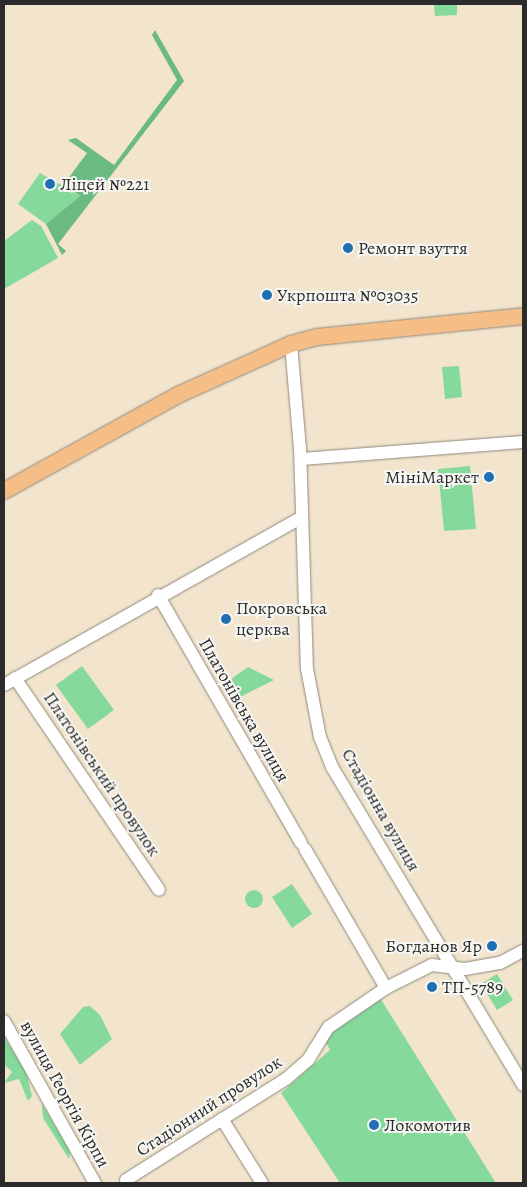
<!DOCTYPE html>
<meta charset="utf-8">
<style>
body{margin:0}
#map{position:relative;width:527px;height:1187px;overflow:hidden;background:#f2e4cd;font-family:Alegreya,serif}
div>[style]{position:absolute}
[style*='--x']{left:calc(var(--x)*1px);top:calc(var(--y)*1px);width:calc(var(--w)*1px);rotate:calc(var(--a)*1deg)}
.green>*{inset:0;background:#84d99b}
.round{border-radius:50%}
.forest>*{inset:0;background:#6bb983}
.roads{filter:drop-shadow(0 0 1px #8e887c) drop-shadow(0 0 1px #8e887c)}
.minor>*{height:12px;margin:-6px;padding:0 6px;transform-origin:6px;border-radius:6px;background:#fff}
.major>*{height:16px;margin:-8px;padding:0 8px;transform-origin:8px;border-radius:8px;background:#f6be87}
.dots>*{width:14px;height:14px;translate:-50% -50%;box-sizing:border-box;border:2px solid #f6f6f2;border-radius:50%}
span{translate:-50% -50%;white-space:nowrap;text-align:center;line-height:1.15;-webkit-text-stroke:4px #f6f6f2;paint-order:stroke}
.poi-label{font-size:18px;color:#2b2b2b}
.left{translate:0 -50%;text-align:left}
.right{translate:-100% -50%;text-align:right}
.street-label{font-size:18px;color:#2b2b2b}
.frame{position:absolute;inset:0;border:5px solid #2b2b2b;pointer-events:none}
</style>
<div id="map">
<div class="green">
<i style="clip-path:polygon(434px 4px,457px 4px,457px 15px,435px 16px)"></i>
<i style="clip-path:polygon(40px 173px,80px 196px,46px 224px,18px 204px)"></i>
<i style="clip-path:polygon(32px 220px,41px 226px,58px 258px,4px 289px,4px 241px)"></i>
<i style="clip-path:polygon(459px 366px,462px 397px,445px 399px,442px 367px)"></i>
<i style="clip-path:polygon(470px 466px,476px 529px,444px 531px,438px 469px)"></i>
<i style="clip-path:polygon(82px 666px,114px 710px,88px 729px,56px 685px)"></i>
<i style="clip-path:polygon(248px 667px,274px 680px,236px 699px,227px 682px)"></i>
<i style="clip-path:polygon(292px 884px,312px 914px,292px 928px,272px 897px)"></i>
<i class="round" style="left:245px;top:890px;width:18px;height:18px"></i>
<i style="clip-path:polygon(497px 974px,513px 1000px,497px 1010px,481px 984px)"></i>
<i style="clip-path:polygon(380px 998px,496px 1183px,340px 1183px,281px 1093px,330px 1050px,324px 1039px,327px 1034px)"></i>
<i style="clip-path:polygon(90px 1006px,100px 1015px,112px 1039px,80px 1065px,60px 1034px,83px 1007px)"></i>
<i style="clip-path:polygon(4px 1037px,26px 1071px,32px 1096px,28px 1101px,19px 1079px,4px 1083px,12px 1072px,4px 1064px)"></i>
<i style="clip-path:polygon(42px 1104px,70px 1151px,69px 1159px,43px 1118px)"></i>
</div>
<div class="forest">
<i style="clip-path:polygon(155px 30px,184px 81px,58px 244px,66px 251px,62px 255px,46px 224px,80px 196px,64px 184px,87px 153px,68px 140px,76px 138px,114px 165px,177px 80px,152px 35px)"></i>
</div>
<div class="roads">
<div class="minor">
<i style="--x:291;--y:344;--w:104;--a:85.1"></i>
<i style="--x:300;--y:448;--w:221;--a:88.2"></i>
<i style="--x:307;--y:669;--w:69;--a:79.2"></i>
<i style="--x:320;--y:737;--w:32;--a:68"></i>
<i style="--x:332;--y:767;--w:371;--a:59"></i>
<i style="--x:301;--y:459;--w:223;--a:-4.4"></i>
<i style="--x:158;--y:595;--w:286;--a:60"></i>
<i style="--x:15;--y:678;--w:256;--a:55.8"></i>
<i style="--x:4;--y:685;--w:342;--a:-29.4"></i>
<i style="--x:305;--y:849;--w:161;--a:59.8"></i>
<i style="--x:4;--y:1021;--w:186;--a:60.7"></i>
<i style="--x:222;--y:1119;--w:75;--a:58"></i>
<i style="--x:126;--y:1180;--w:189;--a:-32.3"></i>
<i style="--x:286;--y:1079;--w:29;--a:-41"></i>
<i style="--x:308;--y:1060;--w:39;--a:-58"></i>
<i style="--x:329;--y:1027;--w:69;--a:-34.4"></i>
<i style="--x:386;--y:988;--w:51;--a:-26.6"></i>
<i style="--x:432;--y:965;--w:33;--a:7"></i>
<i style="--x:465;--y:969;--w:36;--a:-10"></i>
<i style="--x:500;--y:963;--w:26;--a:-28"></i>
</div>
<div class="major">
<i style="--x:4;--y:491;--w:199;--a:-28.9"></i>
<i style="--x:178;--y:395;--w:124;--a:-24.3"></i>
<i style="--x:291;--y:344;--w:28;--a:-15"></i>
<i style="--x:318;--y:337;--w:206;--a:-5.8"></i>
</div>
</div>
<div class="dots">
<i style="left:50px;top:184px;background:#1f6fb2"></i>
<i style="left:348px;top:248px;background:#1f6fb2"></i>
<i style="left:267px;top:295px;background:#1f6fb2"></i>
<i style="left:489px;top:477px;background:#1f6fb2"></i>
<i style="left:226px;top:619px;background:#1f6fb2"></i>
<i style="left:492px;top:946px;background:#1f6fb2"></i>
<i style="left:432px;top:987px;background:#1f6fb2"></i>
<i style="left:374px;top:1125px;background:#1f6fb2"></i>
</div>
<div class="poi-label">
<span class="left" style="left:60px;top:184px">Ліцей №221</span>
<span class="left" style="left:358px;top:248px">Ремонт взуття</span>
<span class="left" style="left:277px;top:295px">Укрпошта №03035</span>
<span class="right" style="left:479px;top:477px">МініМаркет</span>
<span class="left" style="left:236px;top:619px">Покровська<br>церква</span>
<span class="right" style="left:482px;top:946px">Богданов Яр</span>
<span class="left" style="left:442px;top:987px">ТП-5789</span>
<span class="left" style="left:384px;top:1125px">Локомотив</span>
</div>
<div class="street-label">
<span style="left:244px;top:710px;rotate:60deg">Платонівська вулиця</span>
<span style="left:102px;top:774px;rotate:56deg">Платонівський провулок</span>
<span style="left:381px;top:810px;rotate:60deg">Стадіонна вулиця</span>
<span style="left:65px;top:1094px;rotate:61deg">вулиця Георгія Кірпи</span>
<span style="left:209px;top:1106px;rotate:-33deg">Стадіонний провулок</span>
</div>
<div class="frame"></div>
</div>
